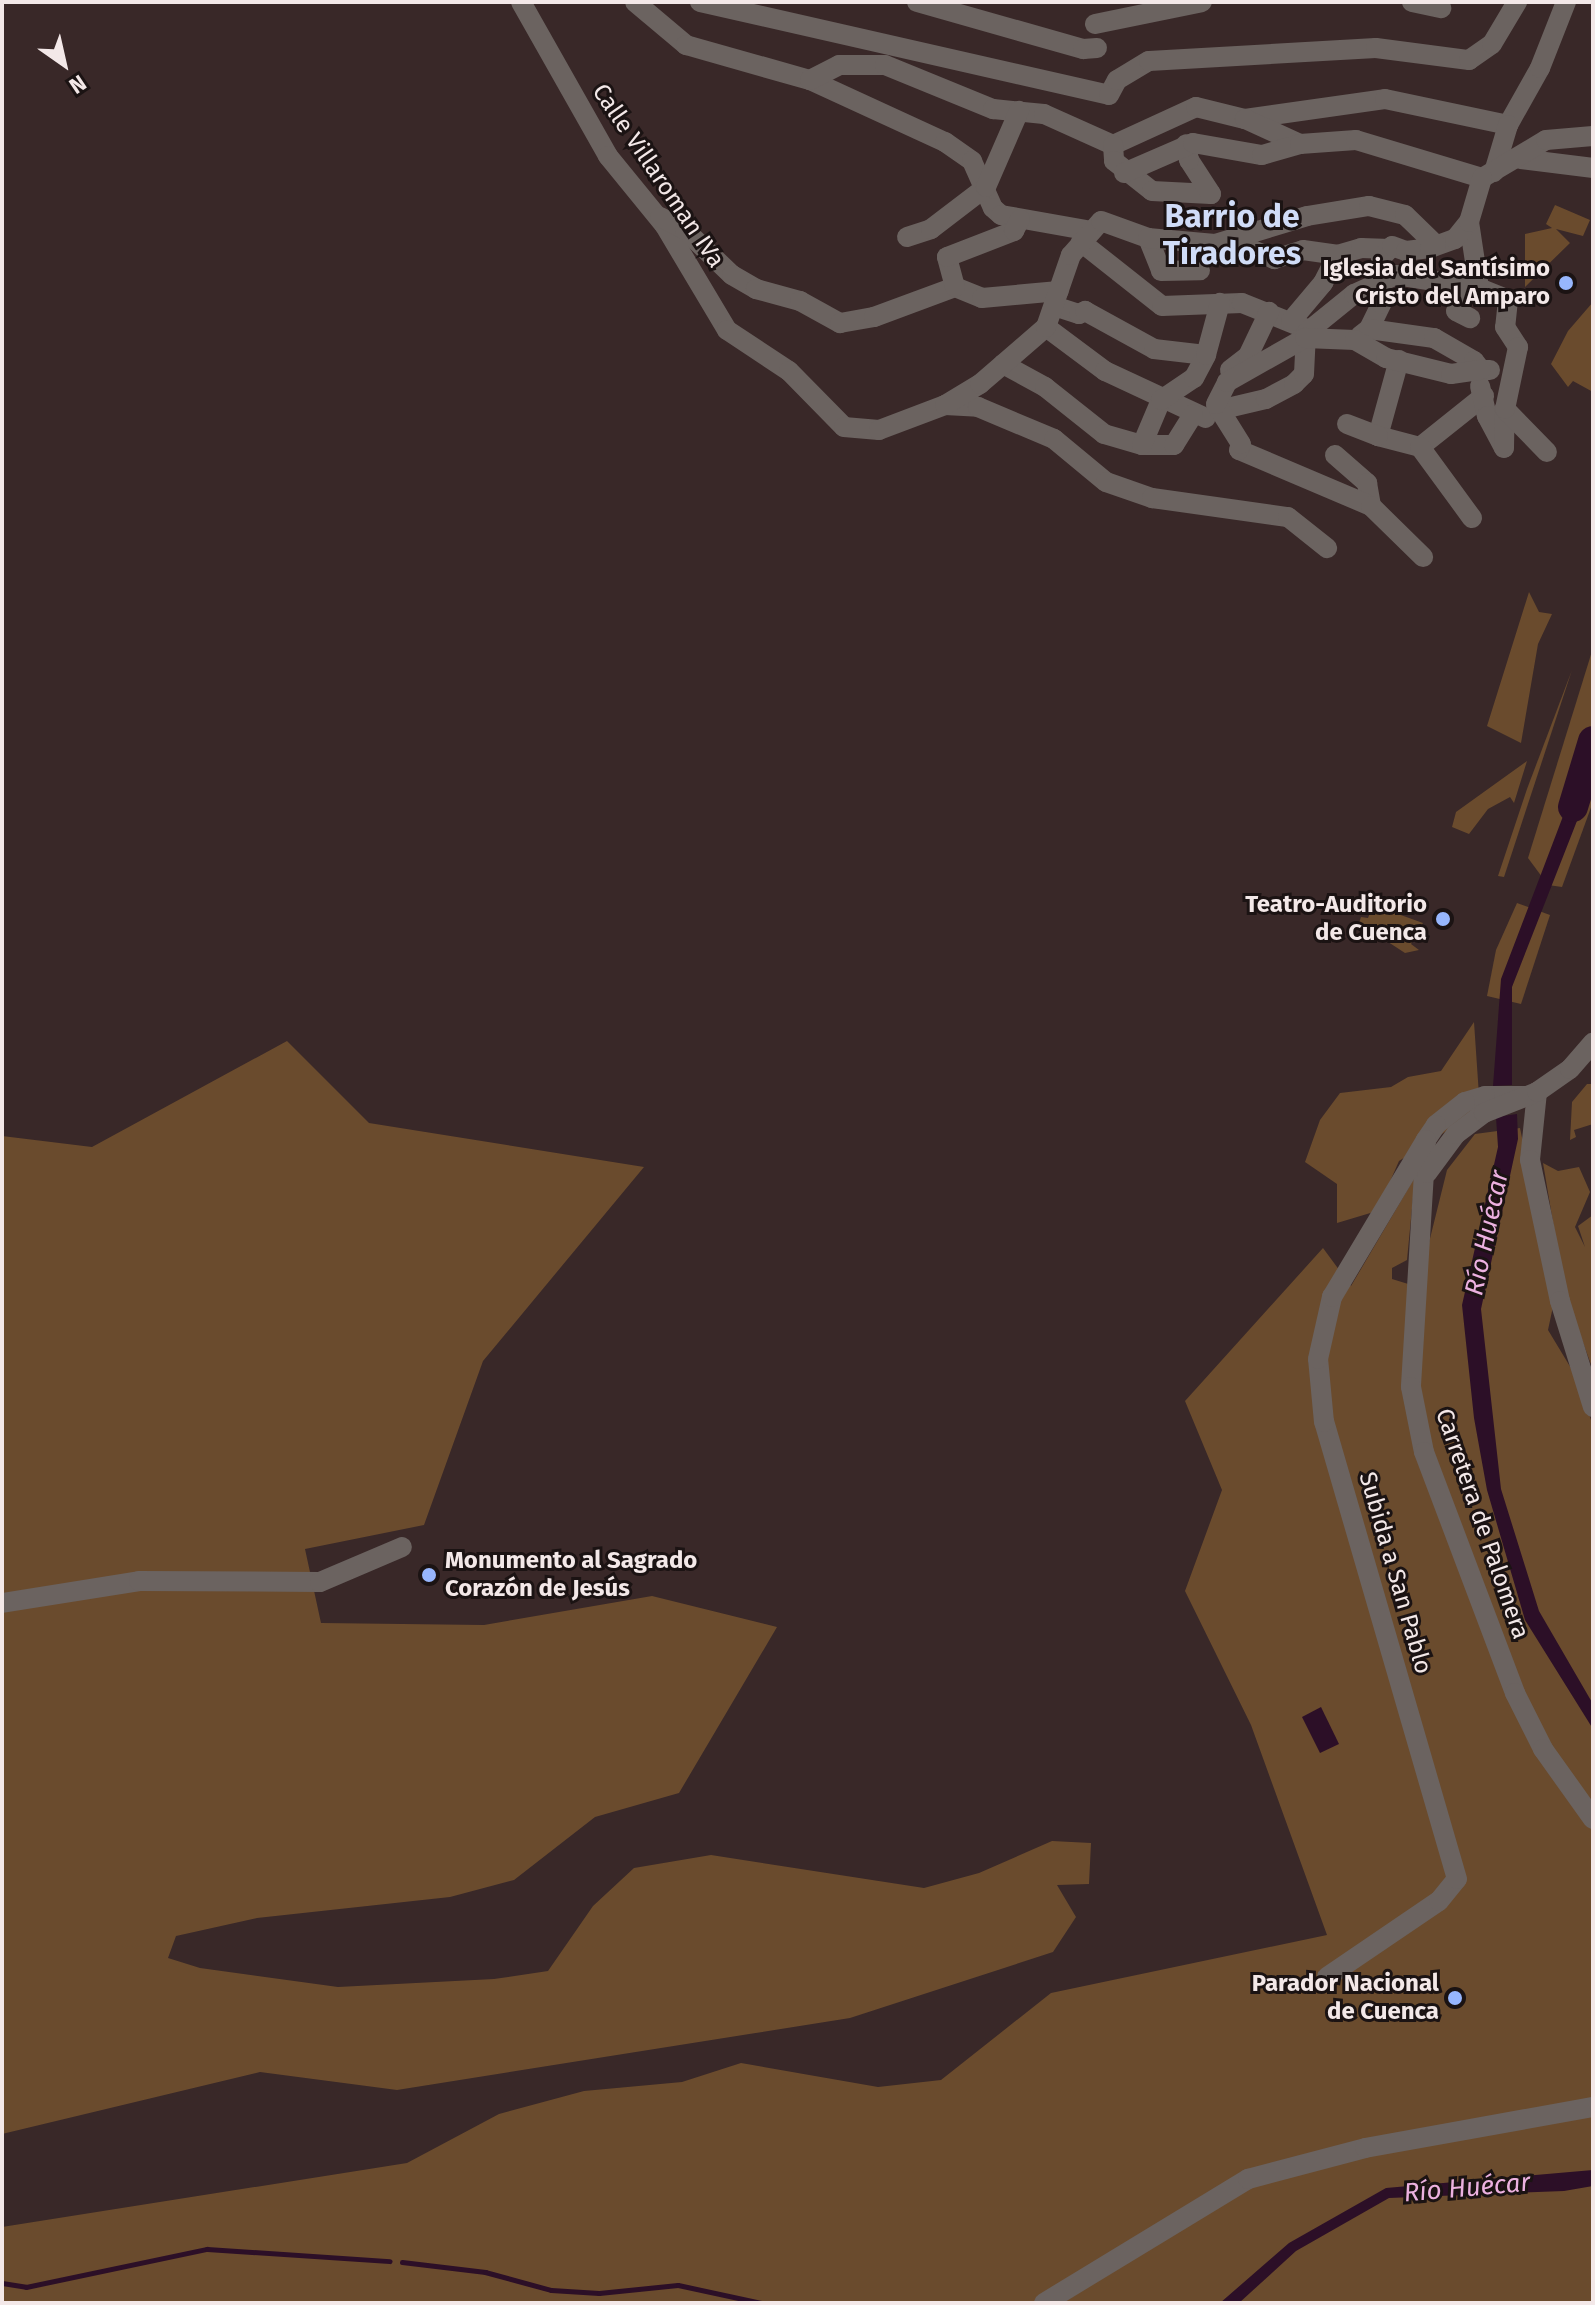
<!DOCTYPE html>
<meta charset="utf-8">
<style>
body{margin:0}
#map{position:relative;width:1595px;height:2305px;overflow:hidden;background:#392828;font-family:"Fira Sans",sans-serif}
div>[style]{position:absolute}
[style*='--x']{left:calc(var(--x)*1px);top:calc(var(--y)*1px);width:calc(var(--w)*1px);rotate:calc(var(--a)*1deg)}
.green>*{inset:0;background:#6a4b2d}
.water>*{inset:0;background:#2c0f27}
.stream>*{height:5px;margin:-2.5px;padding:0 2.5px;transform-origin:2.5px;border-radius:2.5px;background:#2c0f27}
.river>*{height:30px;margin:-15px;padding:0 15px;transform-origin:15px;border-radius:15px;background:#2c0f27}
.minor>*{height:20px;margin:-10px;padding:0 10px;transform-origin:10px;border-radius:10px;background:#6b6360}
.dots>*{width:22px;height:22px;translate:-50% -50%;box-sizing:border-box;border:4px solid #1b1313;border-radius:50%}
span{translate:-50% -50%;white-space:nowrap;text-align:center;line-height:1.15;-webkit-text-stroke:6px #1b1313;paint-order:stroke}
.street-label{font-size:24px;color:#f3e8e8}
.poi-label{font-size:24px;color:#f3e8e8;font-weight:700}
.right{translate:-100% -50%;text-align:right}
.left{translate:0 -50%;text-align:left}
.water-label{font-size:26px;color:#ecb1e0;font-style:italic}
.district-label{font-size:32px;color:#d0dcf7;font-weight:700}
.frame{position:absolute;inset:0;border:4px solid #f3e8e8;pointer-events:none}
.north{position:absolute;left:24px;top:24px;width:80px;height:80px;-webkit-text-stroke:6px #1b1313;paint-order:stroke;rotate:146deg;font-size:22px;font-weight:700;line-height:32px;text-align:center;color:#f3e8e8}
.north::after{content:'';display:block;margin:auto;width:28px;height:36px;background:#f3e8e8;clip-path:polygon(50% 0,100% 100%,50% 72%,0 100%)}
</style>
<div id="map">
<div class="green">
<i style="clip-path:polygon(1555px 205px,1590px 220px,1583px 236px,1556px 229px,1570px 243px,1525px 287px,1525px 234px,1552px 228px,1546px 224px)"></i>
<i style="clip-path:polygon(1593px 302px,1593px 392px,1573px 381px,1568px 387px,1551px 364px,1568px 331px)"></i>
<i style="clip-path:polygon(1529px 592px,1539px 612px,1552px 614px,1538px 644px,1521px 743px,1487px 726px)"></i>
<i style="clip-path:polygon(1593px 648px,1593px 802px,1562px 887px,1548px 885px,1528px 858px)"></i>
<i style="clip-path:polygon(1572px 670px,1504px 877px,1498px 876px,1527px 789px)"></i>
<i style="clip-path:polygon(1527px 761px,1514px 803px,1510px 797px,1488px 809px,1469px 834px,1452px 827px,1456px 812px)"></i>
<i style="clip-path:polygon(1517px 903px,1550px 915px,1521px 1004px,1487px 996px,1496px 950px)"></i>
<i style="clip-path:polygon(1373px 905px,1423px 923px,1411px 944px,1419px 950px,1405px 953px,1359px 923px,1361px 917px,1368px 918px)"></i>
<i style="clip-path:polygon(1474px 1022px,1480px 1110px,1399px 1161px,1377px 1211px,1337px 1223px,1337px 1184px,1305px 1162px,1320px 1120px,1340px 1093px,1391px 1087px,1408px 1077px,1441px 1071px)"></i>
<i style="clip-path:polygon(287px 1041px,369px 1123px,644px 1167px,483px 1361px,424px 1525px,305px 1549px,321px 1623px,484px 1625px,652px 1596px,777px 1627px,679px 1793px,595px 1817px,514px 1880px,450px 1897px,257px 1918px,176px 1936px,168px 1958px,200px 1968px,338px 1987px,494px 1979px,548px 1971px,593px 1906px,634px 1868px,711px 1855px,924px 1888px,979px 1873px,1052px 1841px,1091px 1843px,1089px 1884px,1057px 1885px,1076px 1917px,1053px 1952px,850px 2018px,397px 2090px,260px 2072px,2px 2134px,2px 1136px,92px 1147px)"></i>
<i style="clip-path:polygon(1587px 1084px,1593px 1084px,1593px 1124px,1574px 1130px,1576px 1137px,1570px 1140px,1572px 1102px)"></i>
<i style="clip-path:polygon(1520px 1128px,1555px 1297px,1548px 1330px,1580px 1383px,1593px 1427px,1593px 2303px,2px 2303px,2px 2227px,407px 2163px,499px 2114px,584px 2091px,682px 2082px,741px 2063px,878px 2087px,941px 2080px,1051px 1993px,1327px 1935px,1251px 1725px,1185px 1591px,1222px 1490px,1185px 1401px,1323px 1248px,1351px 1286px,1415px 1177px,1407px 1260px,1392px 1268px,1392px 1279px,1418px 1287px,1447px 1170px,1475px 1134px)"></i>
<i style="clip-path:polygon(1543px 1163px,1558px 1171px,1579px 1167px,1590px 1192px,1575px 1227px,1585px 1247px,1578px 1226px,1593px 1215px,1593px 1370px,1565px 1293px)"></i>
</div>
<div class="water">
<i style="clip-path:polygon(1581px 769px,1593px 773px,1593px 780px,1512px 987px,1512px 1085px,1493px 1086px,1501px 979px)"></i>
<i style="clip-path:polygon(1517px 1114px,1518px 1139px,1481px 1309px,1501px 1489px,1539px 1611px,1593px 1704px,1593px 1729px,1525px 1620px,1487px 1490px,1474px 1418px,1462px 1305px,1498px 1147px,1496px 1117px)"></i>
<i style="clip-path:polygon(1321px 1707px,1339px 1744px,1320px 1753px,1302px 1717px)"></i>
<i style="clip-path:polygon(1593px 2170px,1593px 2186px,1564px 2191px,1389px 2198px,1296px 2251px,1239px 2303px,1220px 2303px,1289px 2243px,1386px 2188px)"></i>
</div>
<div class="stream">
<i style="--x:402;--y:2262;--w:84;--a:6.9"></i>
<i style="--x:485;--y:2272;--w:68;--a:15.3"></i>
<i style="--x:551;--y:2290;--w:48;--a:3.6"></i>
<i style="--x:599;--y:2293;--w:79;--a:-5.8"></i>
<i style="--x:678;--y:2285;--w:85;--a:12.2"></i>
<i style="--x:2;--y:2283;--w:24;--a:9"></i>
<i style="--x:26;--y:2287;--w:185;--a:-11.9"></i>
<i style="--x:207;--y:2249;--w:183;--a:3.8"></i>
</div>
<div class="river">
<i style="--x:1573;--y:807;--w:69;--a:-73.1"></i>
</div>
<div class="minor">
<i style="--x:521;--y:2;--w:177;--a:60.5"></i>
<i style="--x:608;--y:156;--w:90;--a:50.8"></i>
<i style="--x:665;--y:226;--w:121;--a:59.2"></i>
<i style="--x:727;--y:330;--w:74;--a:33.5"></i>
<i style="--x:789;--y:371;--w:78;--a:45.5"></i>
<i style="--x:844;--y:427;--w:35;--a:5"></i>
<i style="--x:879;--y:430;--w:71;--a:-20.7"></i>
<i style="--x:945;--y:405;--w:33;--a:3"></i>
<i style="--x:978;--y:407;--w:82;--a:22.8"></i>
<i style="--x:1054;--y:439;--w:67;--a:39.6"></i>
<i style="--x:1106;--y:482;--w:49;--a:19.2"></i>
<i style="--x:1152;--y:498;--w:137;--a:8"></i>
<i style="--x:1288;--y:517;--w:50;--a:38.5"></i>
<i style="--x:635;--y:2;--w:67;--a:40.1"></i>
<i style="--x:686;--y:45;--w:129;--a:15.8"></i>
<i style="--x:810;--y:80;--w:149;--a:24.7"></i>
<i style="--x:945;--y:142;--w:33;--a:35"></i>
<i style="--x:972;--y:161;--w:51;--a:65.9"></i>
<i style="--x:993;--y:208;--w:11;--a:41"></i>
<i style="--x:1001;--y:215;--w:91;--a:10.1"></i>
<i style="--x:700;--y:2;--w:419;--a:12.8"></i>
<i style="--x:1109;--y:95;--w:17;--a:-62"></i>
<i style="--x:1117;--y:80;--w:37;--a:-31"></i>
<i style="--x:1149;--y:61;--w:227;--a:-3.3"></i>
<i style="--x:1376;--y:48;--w:94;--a:7.4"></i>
<i style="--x:1469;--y:60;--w:28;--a:-35"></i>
<i style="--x:1492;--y:44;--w:49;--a:-59.2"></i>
<i style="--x:917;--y:2;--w:173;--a:15.8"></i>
<i style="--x:1083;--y:49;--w:14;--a:-4"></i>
<i style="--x:1412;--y:2;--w:30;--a:12"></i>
<i style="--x:1095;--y:24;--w:109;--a:-11.6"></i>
<i style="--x:810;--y:80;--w:33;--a:-27"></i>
<i style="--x:839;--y:65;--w:46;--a:0"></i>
<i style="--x:885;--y:65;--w:117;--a:22.2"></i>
<i style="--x:993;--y:109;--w:51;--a:5.6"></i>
<i style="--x:1044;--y:114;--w:76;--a:24.2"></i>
<i style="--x:1113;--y:145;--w:91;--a:-24.6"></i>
<i style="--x:1196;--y:107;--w:50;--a:13.8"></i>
<i style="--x:1245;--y:119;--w:141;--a:-8.1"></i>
<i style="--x:1385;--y:99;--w:126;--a:11.9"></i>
<i style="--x:1508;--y:125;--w:65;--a:-60.7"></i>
<i style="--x:1540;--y:68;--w:71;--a:-68.5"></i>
<i style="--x:1245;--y:119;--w:60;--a:24.4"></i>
<i style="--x:1113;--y:145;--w:16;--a:86"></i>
<i style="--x:1114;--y:161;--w:48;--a:38.3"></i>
<i style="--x:1152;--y:191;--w:59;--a:2.9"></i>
<i style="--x:1211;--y:194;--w:40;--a:-122.9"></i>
<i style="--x:1189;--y:160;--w:16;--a:-101"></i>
<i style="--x:1521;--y:159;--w:73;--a:7.1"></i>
<i style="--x:1494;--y:172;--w:49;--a:-73.4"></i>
<i style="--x:1124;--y:173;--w:75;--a:-23.5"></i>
<i style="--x:1193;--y:143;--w:70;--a:9.9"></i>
<i style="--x:1262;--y:155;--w:40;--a:-16"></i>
<i style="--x:1300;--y:144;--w:56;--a:-4.1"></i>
<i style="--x:1356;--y:140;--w:132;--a:16.8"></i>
<i style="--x:1482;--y:178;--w:74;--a:-30.7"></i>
<i style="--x:1546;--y:140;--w:47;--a:-4.9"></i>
<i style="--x:660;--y:217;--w:28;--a:27"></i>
<i style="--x:685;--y:230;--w:65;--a:43.8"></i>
<i style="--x:732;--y:275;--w:28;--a:30"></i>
<i style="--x:756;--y:289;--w:46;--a:15.3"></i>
<i style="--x:800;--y:301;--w:46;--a:28.8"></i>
<i style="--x:840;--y:323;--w:35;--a:-10"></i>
<i style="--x:874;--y:317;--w:86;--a:-20.3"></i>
<i style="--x:955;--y:287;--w:29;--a:22"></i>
<i style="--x:982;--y:298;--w:77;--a:-5.2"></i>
<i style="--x:1469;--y:222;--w:67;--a:81.4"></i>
<i style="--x:907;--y:237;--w:25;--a:-18"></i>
<i style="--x:931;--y:229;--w:69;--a:-37.4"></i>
<i style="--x:986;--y:187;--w:83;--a:-66.5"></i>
<i style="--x:1148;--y:238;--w:35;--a:68"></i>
<i style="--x:1161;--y:271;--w:39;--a:-1"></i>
<i style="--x:1231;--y:241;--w:47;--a:22.7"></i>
<i style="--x:1274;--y:259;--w:30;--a:-17"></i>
<i style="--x:1303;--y:250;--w:34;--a:8"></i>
<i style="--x:1081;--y:242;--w:103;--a:38.3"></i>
<i style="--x:1162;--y:306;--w:80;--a:-2.1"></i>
<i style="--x:1242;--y:303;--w:72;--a:21.9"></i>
<i style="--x:955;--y:287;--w:31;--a:-105"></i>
<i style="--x:947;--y:257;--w:72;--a:-21.2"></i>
<i style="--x:1014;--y:231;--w:13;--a:-63"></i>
<i style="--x:1466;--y:288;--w:25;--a:113"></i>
<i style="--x:1456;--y:311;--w:16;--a:27"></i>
<i style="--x:1054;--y:306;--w:26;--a:18"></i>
<i style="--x:1079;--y:314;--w:7;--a:-27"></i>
<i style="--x:1085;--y:311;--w:79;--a:28.8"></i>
<i style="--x:1154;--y:349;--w:52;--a:6.6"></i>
<i style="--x:1291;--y:321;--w:50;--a:-49.9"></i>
<i style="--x:1323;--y:283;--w:31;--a:-63"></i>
<i style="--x:1337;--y:255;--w:25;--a:-16"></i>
<i style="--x:1361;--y:248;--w:29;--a:2"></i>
<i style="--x:1046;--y:327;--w:74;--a:36.7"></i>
<i style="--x:1105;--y:371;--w:111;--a:25"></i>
<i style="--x:1369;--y:329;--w:28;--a:-64"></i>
<i style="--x:1381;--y:304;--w:46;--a:-90"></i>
<i style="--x:1381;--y:258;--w:16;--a:-47"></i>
<i style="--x:1392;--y:246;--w:15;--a:20"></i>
<i style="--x:1406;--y:251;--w:24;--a:-7"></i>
<i style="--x:1430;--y:248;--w:27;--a:-20"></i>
<i style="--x:1455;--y:239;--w:22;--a:-51"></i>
<i style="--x:1469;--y:222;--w:46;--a:-73.5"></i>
<i style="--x:1360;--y:336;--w:11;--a:-38"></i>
<i style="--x:1369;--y:329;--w:66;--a:7.9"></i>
<i style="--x:1434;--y:338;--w:46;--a:29.9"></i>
<i style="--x:1474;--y:361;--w:11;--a:52"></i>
<i style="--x:1481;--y:370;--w:9;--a:0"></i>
<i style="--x:1399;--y:360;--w:79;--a:105.4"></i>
<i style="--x:1378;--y:436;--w:43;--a:14.7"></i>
<i style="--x:1420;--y:447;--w:82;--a:-38.6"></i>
<i style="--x:1003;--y:364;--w:48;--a:28.7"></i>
<i style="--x:1045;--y:387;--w:75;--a:38.5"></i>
<i style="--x:1104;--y:434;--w:40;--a:16"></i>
<i style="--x:1142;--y:445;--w:32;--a:0"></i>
<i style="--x:1174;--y:445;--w:36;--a:-58"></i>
<i style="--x:1230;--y:370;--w:23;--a:-38"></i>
<i style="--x:1248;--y:356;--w:49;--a:-64.5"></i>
<i style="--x:1480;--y:386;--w:31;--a:77"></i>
<i style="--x:1487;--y:416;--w:36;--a:62"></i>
<i style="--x:1504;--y:448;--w:39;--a:-89"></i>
<i style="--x:1505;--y:409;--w:60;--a:45.7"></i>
<i style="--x:945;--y:405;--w:41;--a:-31"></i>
<i style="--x:980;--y:384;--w:87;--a:-40.8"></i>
<i style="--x:1046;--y:327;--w:76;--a:-70.9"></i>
<i style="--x:1071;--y:255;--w:45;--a:-48.6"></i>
<i style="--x:1101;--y:221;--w:50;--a:19.9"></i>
<i style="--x:1148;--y:238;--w:67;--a:5.1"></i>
<i style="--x:1215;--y:244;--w:96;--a:-16.9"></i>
<i style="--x:1307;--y:216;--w:63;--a:-9.2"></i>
<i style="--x:1369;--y:206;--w:37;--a:14"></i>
<i style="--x:1405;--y:215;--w:43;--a:44.1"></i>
<i style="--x:1219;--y:410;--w:48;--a:-13.2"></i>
<i style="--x:1266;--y:399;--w:32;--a:-28"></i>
<i style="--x:1294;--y:384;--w:14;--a:-45"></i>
<i style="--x:1304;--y:374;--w:41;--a:-87.2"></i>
<i style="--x:1306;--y:333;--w:62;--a:-39.1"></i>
<i style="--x:1354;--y:294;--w:46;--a:-24.3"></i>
<i style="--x:1396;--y:275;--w:84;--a:8.9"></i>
<i style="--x:1479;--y:288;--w:31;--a:22"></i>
<i style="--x:1508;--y:300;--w:27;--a:96"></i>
<i style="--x:1505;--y:327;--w:24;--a:57"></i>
<i style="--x:1518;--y:347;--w:63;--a:101.8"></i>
<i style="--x:1347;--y:424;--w:33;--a:21"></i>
<i style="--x:1142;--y:445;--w:49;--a:-67.1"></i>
<i style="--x:1161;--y:400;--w:40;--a:-34"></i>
<i style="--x:1194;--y:378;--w:26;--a:-62"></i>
<i style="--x:1206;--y:355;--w:54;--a:-74.9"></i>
<i style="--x:1420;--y:447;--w:88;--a:53.8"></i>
<i style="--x:1335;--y:455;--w:43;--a:41.2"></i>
<i style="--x:1367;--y:483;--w:23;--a:80"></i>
<i style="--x:1371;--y:506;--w:143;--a:-157"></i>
<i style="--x:1239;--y:450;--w:6;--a:-72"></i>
<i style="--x:1241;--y:444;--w:47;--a:-122"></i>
<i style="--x:1216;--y:404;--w:25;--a:-63"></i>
<i style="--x:1227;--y:382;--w:90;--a:-29.4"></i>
<i style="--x:1305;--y:338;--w:50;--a:2.3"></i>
<i style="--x:1355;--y:340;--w:36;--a:30"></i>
<i style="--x:1386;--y:358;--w:67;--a:13.8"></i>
<i style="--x:1451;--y:374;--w:30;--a:-8"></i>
<i style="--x:1371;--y:506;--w:73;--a:44.4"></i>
<i style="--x:1537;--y:1092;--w:68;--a:95.9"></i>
<i style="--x:1530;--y:1160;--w:144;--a:78"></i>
<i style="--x:1560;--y:1301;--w:111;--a:72.7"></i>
<i style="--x:1525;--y:1096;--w:40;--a:180"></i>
<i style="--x:1485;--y:1096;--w:21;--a:163"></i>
<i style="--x:1465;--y:1102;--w:37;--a:142"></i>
<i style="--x:1436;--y:1125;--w:18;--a:124"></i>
<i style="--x:1426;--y:1140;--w:247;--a:93.5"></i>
<i style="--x:1411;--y:1387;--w:66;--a:78.7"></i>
<i style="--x:1424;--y:1452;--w:258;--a:69.3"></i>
<i style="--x:1515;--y:1693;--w:63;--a:63.4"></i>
<i style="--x:1543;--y:1749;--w:86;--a:54.5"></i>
<i style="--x:1427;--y:1173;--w:49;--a:-53.4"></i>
<i style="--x:1456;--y:1134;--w:35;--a:-37"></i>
<i style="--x:1484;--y:1113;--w:57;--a:-21.6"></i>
<i style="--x:1537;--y:1092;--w:40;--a:-34.9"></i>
<i style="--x:1570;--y:1069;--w:35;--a:-49"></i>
<i style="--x:2;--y:1603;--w:139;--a:-9.1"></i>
<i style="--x:139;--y:1581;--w:181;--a:0.3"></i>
<i style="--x:320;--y:1582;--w:89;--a:-23.1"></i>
<i style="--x:1327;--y:1977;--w:135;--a:-34.2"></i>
<i style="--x:1439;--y:1901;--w:28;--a:-51"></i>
<i style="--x:1457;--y:1879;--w:476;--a:-106.2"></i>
<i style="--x:1324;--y:1422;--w:63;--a:-95.4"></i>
<i style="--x:1318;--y:1359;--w:64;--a:-77.3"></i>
<i style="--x:1332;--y:1297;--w:183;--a:-59.1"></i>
<i style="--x:1044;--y:2303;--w:239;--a:-31.3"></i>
<i style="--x:1248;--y:2179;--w:121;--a:-14.8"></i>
<i style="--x:1365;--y:2148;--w:232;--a:-10.2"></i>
</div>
<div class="dots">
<i style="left:1566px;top:283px;background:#97b6fd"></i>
<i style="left:1443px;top:919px;background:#97b6fd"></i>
<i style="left:429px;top:1575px;background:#97b6fd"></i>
<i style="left:1455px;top:1998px;background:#97b6fd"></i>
</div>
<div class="street-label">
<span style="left:658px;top:176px;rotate:56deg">Calle Villaroman IVa</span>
<span style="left:1482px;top:1524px;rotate:71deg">Carretera de Palomera</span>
<span style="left:1395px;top:1573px;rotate:74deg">Subida a San Pablo</span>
</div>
<div class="poi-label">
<span class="right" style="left:1550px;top:283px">Iglesia del Santísimo<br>Cristo del Amparo</span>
<span class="right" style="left:1427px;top:919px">Teatro-Auditorio<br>de Cuenca</span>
<span class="left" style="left:445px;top:1575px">Monumento al Sagrado<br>Corazón de Jesús</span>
<span class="right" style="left:1439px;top:1998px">Parador Nacional<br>de Cuenca</span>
</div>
<div class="water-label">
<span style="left:1487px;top:1233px;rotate:-78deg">Río Huécar</span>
<span style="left:1467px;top:2188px;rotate:-5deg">Río Huécar</span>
</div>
<div class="district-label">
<span style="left:1232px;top:235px">Barrio de<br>Tiradores</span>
</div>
<div class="frame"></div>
<div class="north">N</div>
</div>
